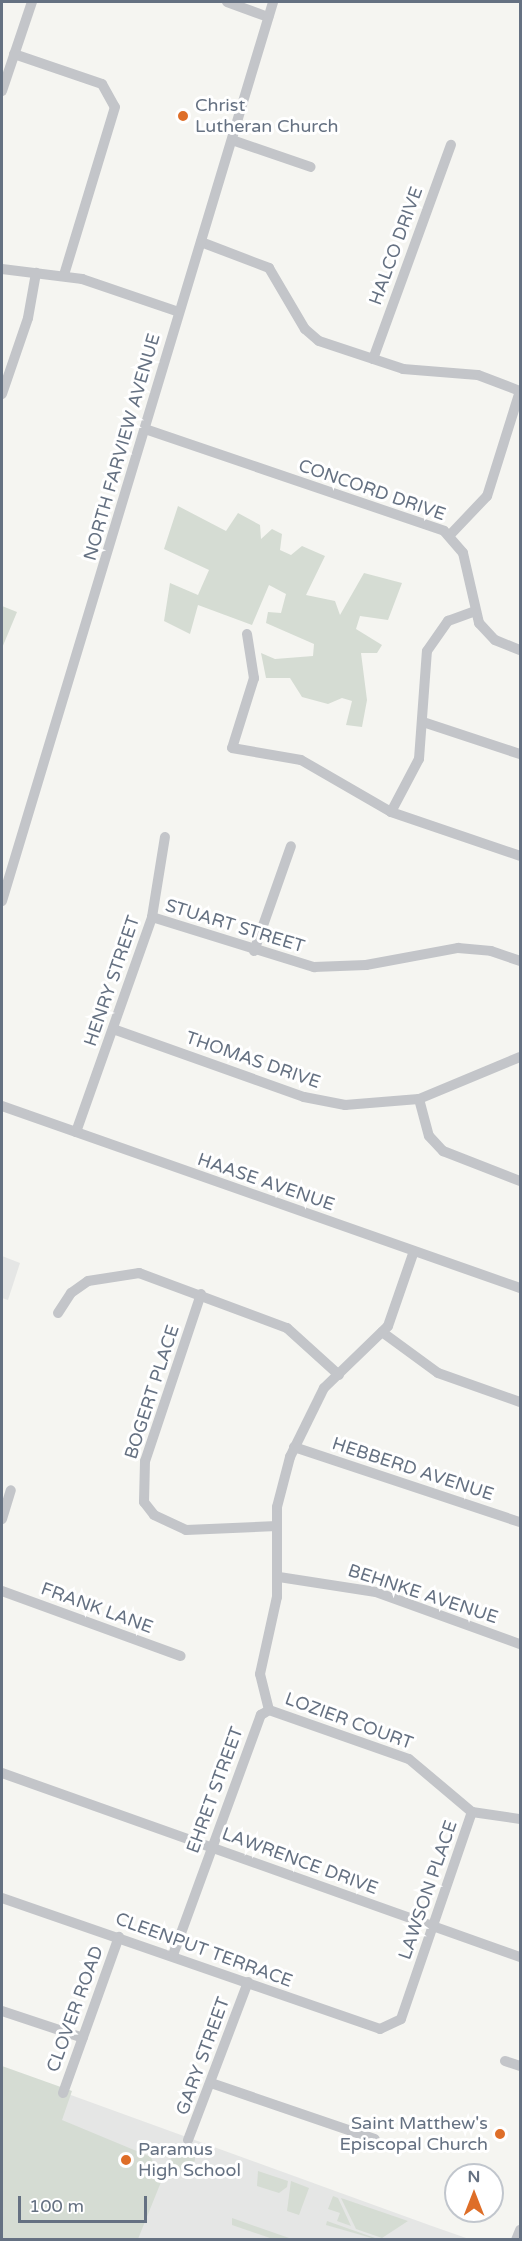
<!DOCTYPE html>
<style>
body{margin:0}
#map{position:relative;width:522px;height:2241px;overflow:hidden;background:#f5f5f1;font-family:"Varela Round",sans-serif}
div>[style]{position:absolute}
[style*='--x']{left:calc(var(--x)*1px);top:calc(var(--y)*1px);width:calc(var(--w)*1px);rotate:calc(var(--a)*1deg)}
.built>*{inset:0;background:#e5e6e5}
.green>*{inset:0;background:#d5dcd3}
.round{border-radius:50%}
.minor>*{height:10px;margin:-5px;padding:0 5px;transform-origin:5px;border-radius:5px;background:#c3c5c9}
.dots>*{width:16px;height:16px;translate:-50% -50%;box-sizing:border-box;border:3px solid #fff;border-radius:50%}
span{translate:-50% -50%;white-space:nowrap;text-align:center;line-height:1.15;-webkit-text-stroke:6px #fff;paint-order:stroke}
.poi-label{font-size:18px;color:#657182}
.left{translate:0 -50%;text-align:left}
.right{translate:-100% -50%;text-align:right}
.street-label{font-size:18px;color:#657182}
.frame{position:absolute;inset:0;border:3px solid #657182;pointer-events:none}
.north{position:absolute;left:444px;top:2163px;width:60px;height:60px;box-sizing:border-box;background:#fff;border:2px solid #c1c6cd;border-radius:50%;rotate:0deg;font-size:16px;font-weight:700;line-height:24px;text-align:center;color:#657182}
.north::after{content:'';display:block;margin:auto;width:21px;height:27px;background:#de6e28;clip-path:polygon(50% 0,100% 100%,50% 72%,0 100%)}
.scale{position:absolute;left:18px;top:2196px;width:129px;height:27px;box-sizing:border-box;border:3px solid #657182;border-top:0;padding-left:8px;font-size:18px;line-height:21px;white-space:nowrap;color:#657182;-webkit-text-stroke:4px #fff;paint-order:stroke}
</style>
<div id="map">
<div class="built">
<i style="clip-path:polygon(2px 1256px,20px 1263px,8px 1300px,2px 1298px)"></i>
<i style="clip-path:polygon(2px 2070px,429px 2225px,469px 2239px,2px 2239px)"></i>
</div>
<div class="green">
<i style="clip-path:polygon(178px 506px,226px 531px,238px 513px,260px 525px,261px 539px,272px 529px,282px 534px,280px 550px,291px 555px,302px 546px,325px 556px,306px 595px,335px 601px,340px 615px,364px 573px,402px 583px,388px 620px,360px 616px,356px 629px,382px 645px,377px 653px,361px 653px,367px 700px,362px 727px,346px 725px,352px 701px,342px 698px,328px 704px,302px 697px,290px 678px,266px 678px,261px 653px,275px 659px,313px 656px,314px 644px,266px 623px,268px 612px,281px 613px,286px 594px,269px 585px,252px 625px,198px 605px,190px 634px,164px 621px,170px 583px,198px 595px,209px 570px,164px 549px)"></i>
<i style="clip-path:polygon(2px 606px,17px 612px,2px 648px)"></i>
<i style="clip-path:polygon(2px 2066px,72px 2091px,62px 2120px,151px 2157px,161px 2182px,138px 2239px,2px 2240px)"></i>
<i class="round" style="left:171px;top:2146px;width:24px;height:24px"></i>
<i style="clip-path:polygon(258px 2171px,288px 2181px,287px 2187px,279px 2193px,257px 2186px)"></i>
<i style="clip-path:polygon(291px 2181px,309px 2188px,299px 2215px,287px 2211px)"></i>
<i style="clip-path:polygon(333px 2196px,338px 2198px,351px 2226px,337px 2221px,340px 2213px,328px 2209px)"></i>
<i style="clip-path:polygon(341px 2198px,408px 2221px,382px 2238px,356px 2229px)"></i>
<i style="clip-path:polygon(232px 2218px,292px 2239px,273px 2239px,232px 2225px)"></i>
<i style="clip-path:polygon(327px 2221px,375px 2238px,375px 2239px,326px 2225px)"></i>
</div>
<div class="minor">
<i style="--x:227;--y:2;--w:44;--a:20.1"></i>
<i style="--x:14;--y:54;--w:93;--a:18.8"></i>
<i style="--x:102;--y:84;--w:26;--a:61"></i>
<i style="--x:115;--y:107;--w:176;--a:106.9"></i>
<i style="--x:2;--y:91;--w:94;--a:-71.4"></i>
<i style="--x:232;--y:140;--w:83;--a:18.9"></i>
<i style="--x:201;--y:242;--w:73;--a:20.9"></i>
<i style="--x:269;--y:268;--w:71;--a:59.5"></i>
<i style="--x:305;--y:329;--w:18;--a:41"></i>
<i style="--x:319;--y:341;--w:89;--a:18.4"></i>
<i style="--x:403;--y:369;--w:75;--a:4.6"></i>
<i style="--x:478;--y:375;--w:45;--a:20.9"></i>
<i style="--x:520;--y:391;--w:110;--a:107.4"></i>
<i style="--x:487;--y:496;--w:54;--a:133.5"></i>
<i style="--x:2;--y:269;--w:81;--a:7.1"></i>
<i style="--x:82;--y:279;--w:102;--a:18.8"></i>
<i style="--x:373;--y:359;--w:228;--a:-70"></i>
<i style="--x:2;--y:394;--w:80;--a:-71.1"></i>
<i style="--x:28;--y:318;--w:46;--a:-79.9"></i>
<i style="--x:145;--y:429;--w:316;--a:18.8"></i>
<i style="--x:444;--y:531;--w:29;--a:49"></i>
<i style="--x:463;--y:553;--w:72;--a:77.1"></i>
<i style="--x:479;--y:623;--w:23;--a:47"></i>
<i style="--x:495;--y:640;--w:27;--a:22"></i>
<i style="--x:247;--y:634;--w:45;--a:81"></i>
<i style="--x:254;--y:678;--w:73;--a:107.4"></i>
<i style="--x:232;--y:748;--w:70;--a:9.9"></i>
<i style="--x:301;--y:760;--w:104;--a:30"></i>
<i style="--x:391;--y:812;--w:136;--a:18.8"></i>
<i style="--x:423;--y:722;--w:102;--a:18.3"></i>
<i style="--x:391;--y:812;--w:60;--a:-62.2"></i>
<i style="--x:419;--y:759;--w:108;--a:-85.8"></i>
<i style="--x:427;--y:651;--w:37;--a:-55"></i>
<i style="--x:448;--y:621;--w:27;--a:-20"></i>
<i style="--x:2;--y:901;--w:939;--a:-73.22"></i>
<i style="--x:152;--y:917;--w:170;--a:17.2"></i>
<i style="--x:314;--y:967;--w:52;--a:-2.2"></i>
<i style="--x:366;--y:965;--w:94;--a:-10.5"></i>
<i style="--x:458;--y:948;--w:33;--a:5"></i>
<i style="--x:491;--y:951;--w:31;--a:19"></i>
<i style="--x:254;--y:951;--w:111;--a:-70.6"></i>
<i style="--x:113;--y:1029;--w:203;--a:19.6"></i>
<i style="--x:304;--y:1097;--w:42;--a:11"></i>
<i style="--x:345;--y:1105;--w:74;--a:-4.6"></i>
<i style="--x:419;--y:1099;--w:109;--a:-22.6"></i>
<i style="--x:419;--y:1099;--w:38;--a:75"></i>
<i style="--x:429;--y:1136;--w:21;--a:47"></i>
<i style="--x:443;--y:1151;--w:83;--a:21.3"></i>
<i style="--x:2;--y:1106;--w:549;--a:19.36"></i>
<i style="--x:76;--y:1132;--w:228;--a:-70.5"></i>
<i style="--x:152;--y:917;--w:81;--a:-80.8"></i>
<i style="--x:201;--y:1294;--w:176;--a:108.5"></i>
<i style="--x:145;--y:1461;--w:41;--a:91.4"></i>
<i style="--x:144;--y:1502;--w:16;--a:52"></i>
<i style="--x:154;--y:1515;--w:35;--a:25"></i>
<i style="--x:186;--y:1530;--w:91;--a:-2.5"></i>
<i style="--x:58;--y:1313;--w:24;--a:-57"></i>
<i style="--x:71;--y:1293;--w:21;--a:-35"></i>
<i style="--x:88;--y:1281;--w:52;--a:-8.9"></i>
<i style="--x:139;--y:1273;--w:158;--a:20.4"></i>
<i style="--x:287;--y:1328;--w:70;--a:42.1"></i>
<i style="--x:382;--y:1332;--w:69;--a:36.2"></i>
<i style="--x:438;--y:1373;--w:87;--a:19.5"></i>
<i style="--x:294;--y:1447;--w:238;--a:18.4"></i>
<i style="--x:2;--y:1519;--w:30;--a:-73"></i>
<i style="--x:279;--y:1577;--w:98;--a:8.8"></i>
<i style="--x:376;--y:1592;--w:153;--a:19.9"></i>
<i style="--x:2;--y:1591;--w:190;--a:20"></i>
<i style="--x:269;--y:1710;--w:37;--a:-104"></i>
<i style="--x:260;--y:1674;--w:79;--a:-77.6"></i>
<i style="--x:277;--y:1597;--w:90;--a:-90"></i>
<i style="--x:277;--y:1507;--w:52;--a:-75.4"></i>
<i style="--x:290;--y:1457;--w:77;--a:-63.8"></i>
<i style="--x:324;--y:1388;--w:89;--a:-44.1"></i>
<i style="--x:388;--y:1326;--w:79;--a:-70.9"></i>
<i style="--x:269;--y:1710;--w:148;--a:19.3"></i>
<i style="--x:409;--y:1759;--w:82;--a:40.1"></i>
<i style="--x:472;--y:1812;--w:49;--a:8.3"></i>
<i style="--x:2;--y:1773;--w:550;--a:19.56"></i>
<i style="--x:2;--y:1898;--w:400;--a:19.1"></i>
<i style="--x:380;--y:2029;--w:23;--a:-25"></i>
<i style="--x:401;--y:2019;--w:219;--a:-71.1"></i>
<i style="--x:173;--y:1955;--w:256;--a:-69.9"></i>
<i style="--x:261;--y:1715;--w:9;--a:-32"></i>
<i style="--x:2;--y:2011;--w:85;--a:18.4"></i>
<i style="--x:505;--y:2061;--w:16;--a:18"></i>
<i style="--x:211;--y:2083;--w:173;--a:18.9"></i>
<i style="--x:63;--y:2093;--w:166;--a:-70.3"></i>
<i style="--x:188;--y:2140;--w:169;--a:-69.2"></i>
<i style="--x:516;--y:2240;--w:11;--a:-68"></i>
</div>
<div class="dots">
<i style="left:183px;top:116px;background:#de6e28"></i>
<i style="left:500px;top:2134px;background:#de6e28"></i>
<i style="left:126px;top:2160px;background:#de6e28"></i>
</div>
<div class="poi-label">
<span class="left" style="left:195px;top:116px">Christ<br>Lutheran Church</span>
<span class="right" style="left:488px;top:2134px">Saint Matthew's<br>Episcopal Church</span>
<span class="left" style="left:138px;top:2160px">Paramus<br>High School</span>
</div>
<div class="street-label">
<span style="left:396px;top:246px;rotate:-70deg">HALCO DRIVE</span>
<span style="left:122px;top:447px;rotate:-74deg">NORTH FARVIEW AVENUE</span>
<span style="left:372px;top:490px;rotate:19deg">CONCORD DRIVE</span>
<span style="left:235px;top:926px;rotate:17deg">STUART STREET</span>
<span style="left:112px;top:981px;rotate:-71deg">HENRY STREET</span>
<span style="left:253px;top:1060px;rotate:19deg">THOMAS DRIVE</span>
<span style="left:266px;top:1182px;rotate:19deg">HAASE AVENUE</span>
<span style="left:152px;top:1392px;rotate:-72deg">BOGERT PLACE</span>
<span style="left:413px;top:1469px;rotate:18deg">HEBBERD AVENUE</span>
<span style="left:423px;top:1594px;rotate:18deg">BEHNKE AVENUE</span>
<span style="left:97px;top:1608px;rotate:20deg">FRANK LANE</span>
<span style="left:349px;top:1721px;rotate:20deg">LOZIER COURT</span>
<span style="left:215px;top:1790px;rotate:-70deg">EHRET STREET</span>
<span style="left:300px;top:1861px;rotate:20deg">LAWRENCE DRIVE</span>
<span style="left:428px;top:1890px;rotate:-71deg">LAWSON PLACE</span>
<span style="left:204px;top:1950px;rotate:20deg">CLEENPUT TERRACE</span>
<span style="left:75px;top:2009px;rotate:-70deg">CLOVER ROAD</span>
<span style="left:203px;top:2056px;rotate:-70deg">GARY STREET</span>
</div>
<div class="frame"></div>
<div class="north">N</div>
<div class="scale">100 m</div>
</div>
